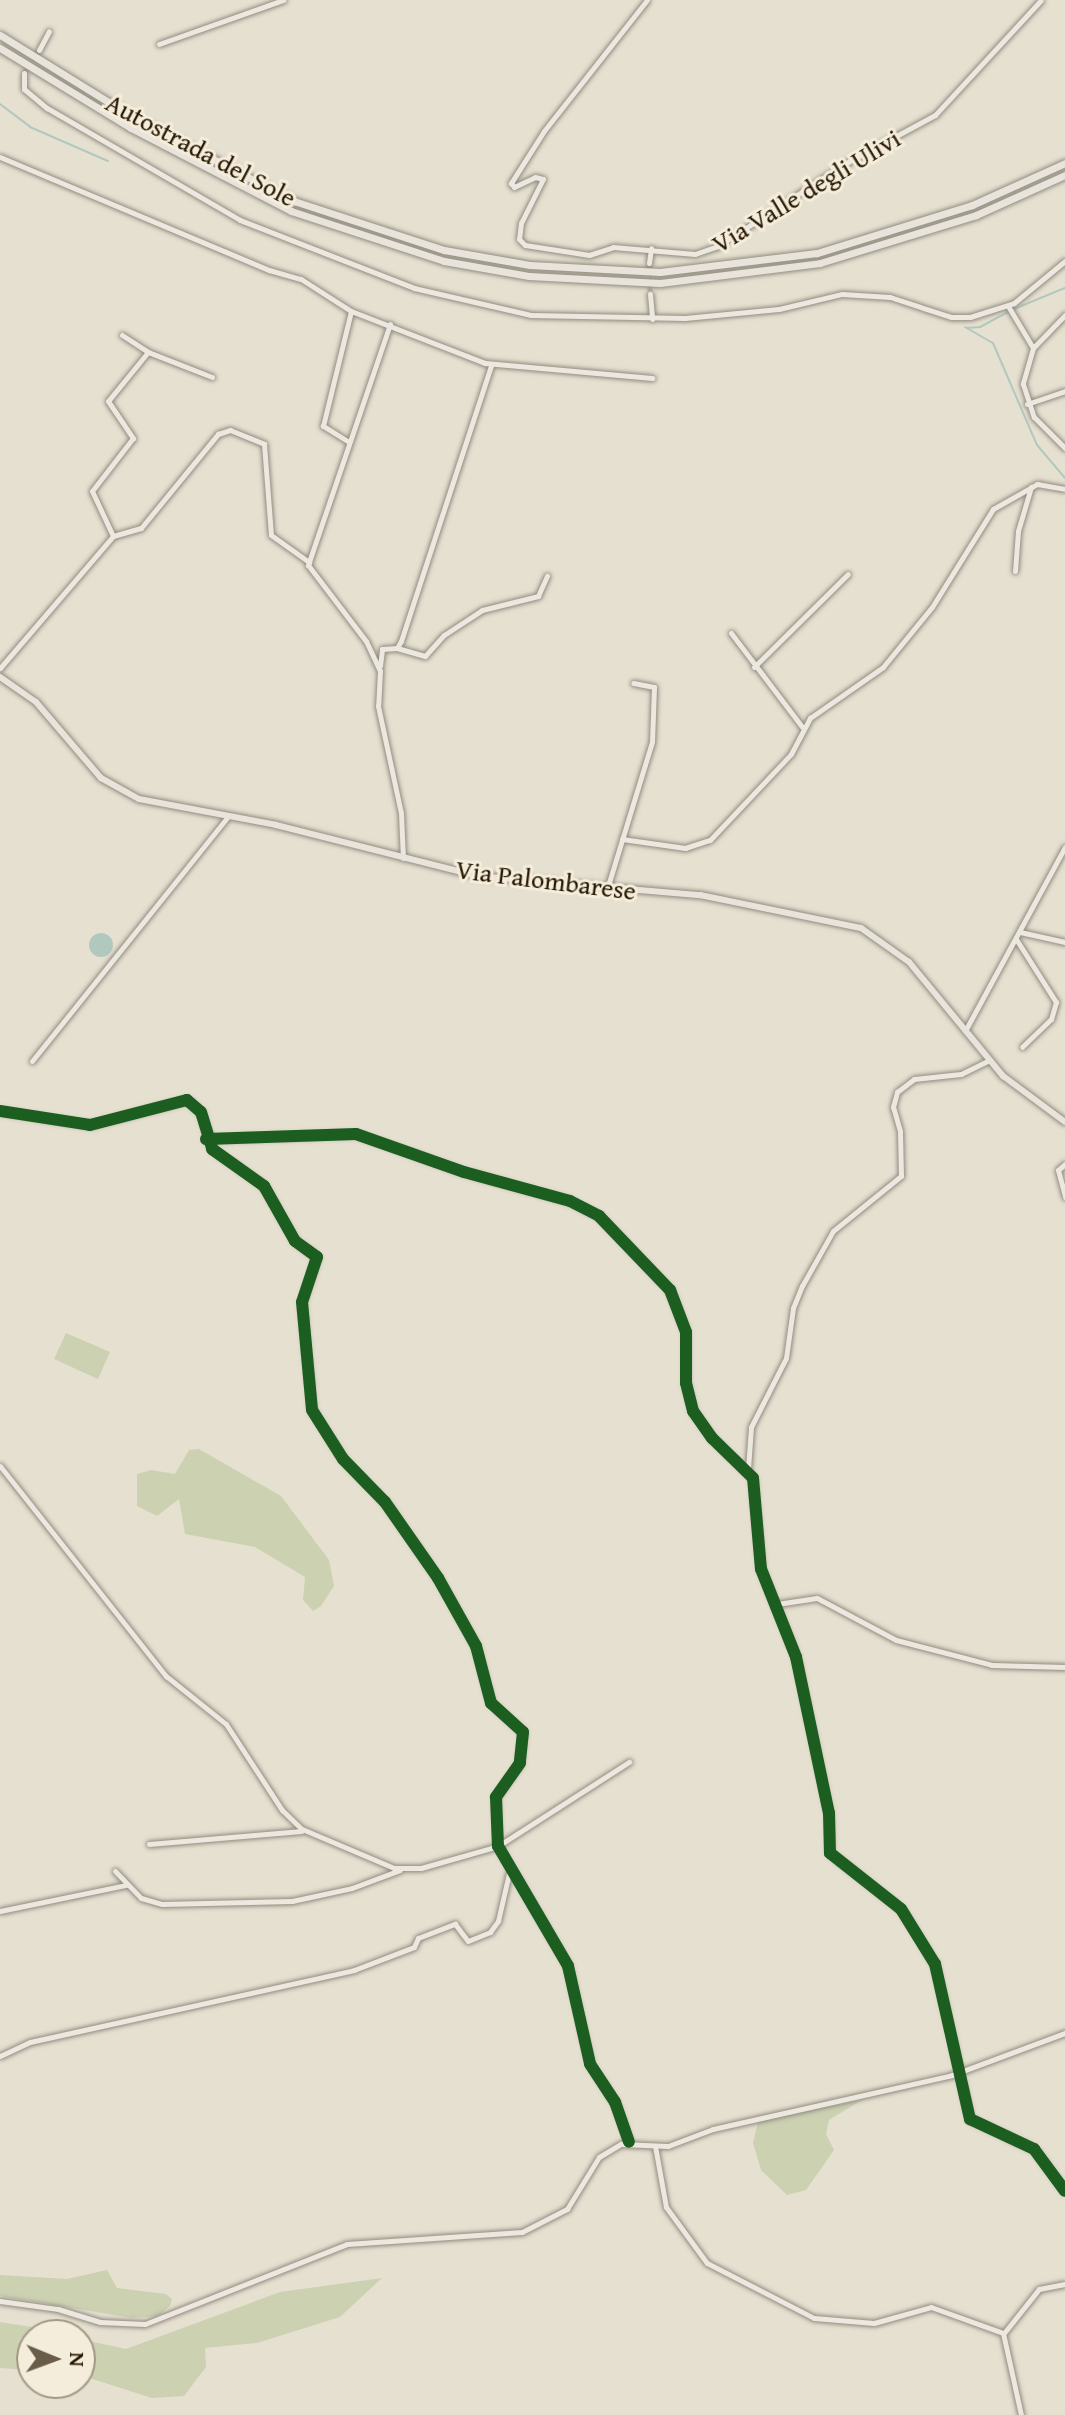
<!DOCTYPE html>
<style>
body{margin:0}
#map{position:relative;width:1065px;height:2415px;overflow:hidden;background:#e6e0d0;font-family:"Gentium Book Plus",serif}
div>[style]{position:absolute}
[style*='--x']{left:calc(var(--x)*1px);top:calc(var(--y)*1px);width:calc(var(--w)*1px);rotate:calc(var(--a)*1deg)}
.green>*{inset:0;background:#ccd1b1}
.water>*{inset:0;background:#b1c8bf}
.round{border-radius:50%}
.stream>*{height:2px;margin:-1px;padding:0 1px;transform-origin:1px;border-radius:1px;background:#b1c8bf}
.minor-tunnel>*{height:5px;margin-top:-2.5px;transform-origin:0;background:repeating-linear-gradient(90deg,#c0b8a7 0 5px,transparent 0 7.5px)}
.roads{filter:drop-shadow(0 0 2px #918c80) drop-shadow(0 0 2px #918c80)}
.minor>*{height:5px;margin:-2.5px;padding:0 2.5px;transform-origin:2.5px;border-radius:2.5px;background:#ece8e0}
.major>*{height:6px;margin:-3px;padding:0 3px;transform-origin:3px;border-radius:3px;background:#e9e4db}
.highway>*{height:7px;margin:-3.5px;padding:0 3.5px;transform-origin:3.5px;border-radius:3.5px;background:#e9e4db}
.cycleway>*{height:12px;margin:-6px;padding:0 6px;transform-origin:6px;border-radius:6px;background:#1b5e20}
span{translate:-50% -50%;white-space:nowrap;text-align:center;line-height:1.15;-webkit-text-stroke:6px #f5eddb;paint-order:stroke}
.street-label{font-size:26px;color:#261702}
.north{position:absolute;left:16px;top:2319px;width:80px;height:80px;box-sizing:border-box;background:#f5eddb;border:2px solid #a29784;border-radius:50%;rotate:91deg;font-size:22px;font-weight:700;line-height:32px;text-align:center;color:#261702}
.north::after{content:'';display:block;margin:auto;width:28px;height:36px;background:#695d4a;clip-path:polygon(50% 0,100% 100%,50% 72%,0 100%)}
</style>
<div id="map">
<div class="green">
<i style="clip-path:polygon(66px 1333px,110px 1352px,98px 1379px,54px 1359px)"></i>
<i style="clip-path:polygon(199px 1449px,281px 1496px,329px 1560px,334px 1586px,321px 1606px,313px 1611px,303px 1600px,305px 1577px,255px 1547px,185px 1534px,179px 1499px,157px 1516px,137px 1506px,137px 1474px,151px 1470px,175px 1474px,189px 1450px)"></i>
<i style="clip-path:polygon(862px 2100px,829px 2120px,826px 2134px,834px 2150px,806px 2190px,787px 2195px,761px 2170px,753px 2143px,758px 2121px)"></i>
<i style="clip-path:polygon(107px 2270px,117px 2288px,166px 2294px,172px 2299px,170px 2306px,158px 2316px,132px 2318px,0 2296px,0 2275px,67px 2279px)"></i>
<i style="clip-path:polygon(382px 2278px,340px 2317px,257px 2343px,205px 2348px,206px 2367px,184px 2396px,152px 2398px,80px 2375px,80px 2339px,126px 2349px,280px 2292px)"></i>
<i style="clip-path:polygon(0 2322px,44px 2329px,64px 2335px,32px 2335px,32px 2370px,0 2368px)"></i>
</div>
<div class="water">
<i class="round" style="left:89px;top:933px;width:24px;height:24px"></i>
</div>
<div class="stream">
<i style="--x:0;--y:104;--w:38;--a:37"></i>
<i style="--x:30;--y:127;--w:85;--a:23.6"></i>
<i style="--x:1014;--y:309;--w:55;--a:-22.4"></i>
<i style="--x:965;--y:327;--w:32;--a:30"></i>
<i style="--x:993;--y:343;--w:111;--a:66.7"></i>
<i style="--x:1037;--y:445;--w:43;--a:49.7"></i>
<i style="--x:967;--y:328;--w:13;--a:-4"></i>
<i style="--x:980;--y:327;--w:32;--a:-28"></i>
</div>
<div class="minor-tunnel">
<i style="--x:24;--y:73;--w:27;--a:-57"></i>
<i style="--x:649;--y:263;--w:31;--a:88"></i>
</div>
<div class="roads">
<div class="minor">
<i style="--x:647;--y:0;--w:167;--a:128.2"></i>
<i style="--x:544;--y:131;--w:62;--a:122.4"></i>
<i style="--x:511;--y:183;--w:5;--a:53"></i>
<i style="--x:514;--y:187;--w:23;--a:-25"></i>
<i style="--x:535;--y:177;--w:8;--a:14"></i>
<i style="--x:543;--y:179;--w:49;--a:116.6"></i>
<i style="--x:521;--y:223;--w:16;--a:97"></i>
<i style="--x:519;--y:239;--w:8;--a:45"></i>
<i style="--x:525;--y:245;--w:65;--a:8.9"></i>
<i style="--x:589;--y:255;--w:25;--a:-18"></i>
<i style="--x:613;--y:247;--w:82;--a:4.9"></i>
<i style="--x:695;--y:254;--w:24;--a:-19"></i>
<i style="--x:718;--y:246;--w:155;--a:-32.9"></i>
<i style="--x:848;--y:162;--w:99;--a:-28.4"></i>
<i style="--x:935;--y:115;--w:156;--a:-47.3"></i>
<i style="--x:159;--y:44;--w:132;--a:-19.5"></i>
<i style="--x:39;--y:50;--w:21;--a:-62"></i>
<i style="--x:24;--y:73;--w:16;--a:90"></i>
<i style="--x:24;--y:89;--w:30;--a:40"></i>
<i style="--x:47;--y:108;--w:223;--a:30.1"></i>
<i style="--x:240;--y:220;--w:187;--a:21.3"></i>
<i style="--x:414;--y:288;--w:120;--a:13"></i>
<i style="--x:531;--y:315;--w:154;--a:1.1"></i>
<i style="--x:685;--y:318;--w:94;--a:-5.5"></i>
<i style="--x:779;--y:309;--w:65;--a:-13.4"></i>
<i style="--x:842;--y:294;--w:48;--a:3.6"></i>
<i style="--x:890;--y:297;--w:64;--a:18.2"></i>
<i style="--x:951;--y:317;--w:19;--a:0"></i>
<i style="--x:970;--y:317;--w:46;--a:-17.7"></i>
<i style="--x:1014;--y:303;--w:66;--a:-39.5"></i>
<i style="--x:0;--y:157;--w:292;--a:22.8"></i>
<i style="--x:269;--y:270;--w:33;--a:16"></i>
<i style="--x:301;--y:279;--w:59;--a:32.6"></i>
<i style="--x:351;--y:311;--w:144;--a:21.2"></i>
<i style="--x:485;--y:363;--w:168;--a:5.1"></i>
<i style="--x:649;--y:263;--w:15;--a:-82"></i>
<i style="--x:650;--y:294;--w:25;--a:85"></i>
<i style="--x:1008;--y:306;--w:49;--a:59.2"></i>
<i style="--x:1065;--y:315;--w:46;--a:134.1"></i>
<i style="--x:1033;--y:348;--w:37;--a:106"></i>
<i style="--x:1023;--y:384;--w:35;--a:72"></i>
<i style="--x:1034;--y:417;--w:44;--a:45"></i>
<i style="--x:390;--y:324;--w:255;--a:108.8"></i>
<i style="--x:308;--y:565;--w:96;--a:52.7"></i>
<i style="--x:366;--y:641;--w:33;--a:65"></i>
<i style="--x:380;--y:671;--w:35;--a:93"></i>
<i style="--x:378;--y:706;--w:109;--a:77.9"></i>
<i style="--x:401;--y:813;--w:45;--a:87.5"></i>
<i style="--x:122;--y:335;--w:31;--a:33"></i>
<i style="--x:212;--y:377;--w:69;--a:-158.7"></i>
<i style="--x:148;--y:352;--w:63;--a:129.2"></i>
<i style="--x:108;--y:401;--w:45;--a:56"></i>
<i style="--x:133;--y:438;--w:67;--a:127.7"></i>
<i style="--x:92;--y:491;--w:50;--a:65"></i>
<i style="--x:113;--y:536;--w:29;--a:-16"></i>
<i style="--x:141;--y:528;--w:122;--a:-50.7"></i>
<i style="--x:218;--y:434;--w:13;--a:-18"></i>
<i style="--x:230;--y:430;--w:37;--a:22"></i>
<i style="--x:264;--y:444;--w:91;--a:85.6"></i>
<i style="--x:271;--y:535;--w:47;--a:35.4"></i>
<i style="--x:1027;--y:404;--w:40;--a:-18.9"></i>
<i style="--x:349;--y:442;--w:31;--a:-148"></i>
<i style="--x:323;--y:426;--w:118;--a:-76.3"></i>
<i style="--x:1015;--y:571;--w:40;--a:-85.7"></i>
<i style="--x:1018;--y:531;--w:46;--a:-73.5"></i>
<i style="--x:731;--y:633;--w:118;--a:52.9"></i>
<i style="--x:397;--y:648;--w:29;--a:16"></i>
<i style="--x:425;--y:656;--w:28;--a:-48"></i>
<i style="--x:444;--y:635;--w:45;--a:-33.3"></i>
<i style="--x:482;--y:610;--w:58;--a:-14"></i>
<i style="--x:538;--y:596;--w:22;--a:-66"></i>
<i style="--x:380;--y:666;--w:17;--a:-83"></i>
<i style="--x:382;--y:649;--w:15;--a:-4"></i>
<i style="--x:397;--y:648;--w:8;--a:-60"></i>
<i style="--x:401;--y:641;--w:290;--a:-71.9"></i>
<i style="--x:754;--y:667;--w:132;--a:-44.7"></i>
<i style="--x:0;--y:668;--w:174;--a:-49.4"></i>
<i style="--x:622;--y:839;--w:64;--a:8.1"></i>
<i style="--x:685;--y:848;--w:26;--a:-18"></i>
<i style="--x:710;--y:840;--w:118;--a:-46.7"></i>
<i style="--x:791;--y:754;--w:41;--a:-62.2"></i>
<i style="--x:810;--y:718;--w:89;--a:-34.9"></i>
<i style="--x:883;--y:667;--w:77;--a:-50.8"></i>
<i style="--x:932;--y:607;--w:115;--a:-58.1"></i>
<i style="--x:993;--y:509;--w:51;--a:-29.6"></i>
<i style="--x:1037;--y:484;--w:28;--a:10"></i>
<i style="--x:607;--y:889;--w:154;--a:-73"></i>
<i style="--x:652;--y:742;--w:55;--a:-87.9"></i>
<i style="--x:654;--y:687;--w:21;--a:-169"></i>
<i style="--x:1020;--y:932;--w:46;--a:12.5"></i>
<i style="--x:1016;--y:939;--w:75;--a:57.6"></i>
<i style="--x:1056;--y:1002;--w:18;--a:106"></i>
<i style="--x:1051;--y:1019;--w:40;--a:136"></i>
<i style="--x:965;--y:1031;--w:209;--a:-61.5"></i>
<i style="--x:32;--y:1061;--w:314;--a:-51.3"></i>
<i style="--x:0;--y:1111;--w:91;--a:8.8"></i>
<i style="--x:90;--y:1125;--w:100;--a:-14.5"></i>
<i style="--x:187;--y:1100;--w:18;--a:41"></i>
<i style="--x:201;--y:1112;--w:39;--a:73"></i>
<i style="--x:212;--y:1149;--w:64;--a:35.4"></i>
<i style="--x:264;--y:1186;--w:63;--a:60.6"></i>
<i style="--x:295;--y:1241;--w:27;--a:36"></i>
<i style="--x:317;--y:1257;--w:47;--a:108.4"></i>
<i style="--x:302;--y:1302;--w:108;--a:84.7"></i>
<i style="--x:312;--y:1410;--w:58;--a:57.7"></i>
<i style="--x:343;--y:1459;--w:60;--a:45.7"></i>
<i style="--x:385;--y:1502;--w:93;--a:55.1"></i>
<i style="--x:438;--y:1578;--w:78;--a:60.8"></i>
<i style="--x:476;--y:1646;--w:59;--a:75.3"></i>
<i style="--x:491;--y:1703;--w:43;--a:42.2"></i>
<i style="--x:523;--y:1732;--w:31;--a:96"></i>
<i style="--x:520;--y:1763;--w:42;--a:125.2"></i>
<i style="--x:496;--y:1797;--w:49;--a:87.7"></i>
<i style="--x:498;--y:1846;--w:139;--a:59.7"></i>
<i style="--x:568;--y:1966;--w:100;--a:77.3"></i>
<i style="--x:590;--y:2064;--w:45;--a:56.7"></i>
<i style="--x:615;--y:2102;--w:42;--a:70.7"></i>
<i style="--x:206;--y:1139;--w:150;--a:-1.9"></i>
<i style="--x:356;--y:1134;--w:114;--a:19.4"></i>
<i style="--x:464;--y:1172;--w:110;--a:15.3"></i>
<i style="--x:570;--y:1201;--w:33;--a:27"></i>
<i style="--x:599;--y:1216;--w:103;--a:46.2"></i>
<i style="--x:670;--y:1290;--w:45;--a:69.1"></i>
<i style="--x:686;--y:1332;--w:51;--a:90"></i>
<i style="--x:686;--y:1383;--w:29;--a:76"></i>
<i style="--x:693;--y:1411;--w:33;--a:55"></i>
<i style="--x:712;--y:1438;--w:57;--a:44.3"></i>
<i style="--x:753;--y:1478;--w:91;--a:85"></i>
<i style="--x:761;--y:1569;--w:95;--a:68.3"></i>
<i style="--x:796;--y:1657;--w:159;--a:78.1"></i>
<i style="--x:829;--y:1813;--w:40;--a:88.6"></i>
<i style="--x:830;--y:1853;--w:90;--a:38.3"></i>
<i style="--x:901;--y:1909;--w:65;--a:58.3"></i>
<i style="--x:935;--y:1964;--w:159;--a:77.3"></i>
<i style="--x:970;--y:2119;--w:71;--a:25.1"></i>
<i style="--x:1034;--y:2149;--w:52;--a:53.6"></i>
<i style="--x:1065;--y:1164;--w:9;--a:139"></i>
<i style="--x:1058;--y:1170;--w:28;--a:75"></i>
<i style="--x:0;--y:1466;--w:268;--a:51.7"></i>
<i style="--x:166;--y:1676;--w:77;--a:38.7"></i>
<i style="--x:226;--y:1724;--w:103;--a:56.9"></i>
<i style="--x:282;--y:1810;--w:28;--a:44"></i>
<i style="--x:302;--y:1829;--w:100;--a:23"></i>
<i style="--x:394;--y:1868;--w:27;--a:0"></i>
<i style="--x:421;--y:1868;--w:80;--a:-15.9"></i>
<i style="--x:498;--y:1846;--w:156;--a:-32.7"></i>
<i style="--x:748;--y:1469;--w:42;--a:-85.9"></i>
<i style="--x:751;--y:1427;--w:77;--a:-63.1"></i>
<i style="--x:786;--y:1358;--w:50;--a:-82"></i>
<i style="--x:793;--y:1308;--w:24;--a:-68"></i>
<i style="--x:802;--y:1286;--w:63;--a:-60.6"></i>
<i style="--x:833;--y:1231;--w:87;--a:-39"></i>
<i style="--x:901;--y:1176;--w:45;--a:-91.3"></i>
<i style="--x:900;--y:1131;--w:25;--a:-106"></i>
<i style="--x:893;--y:1107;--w:16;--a:-75"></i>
<i style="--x:897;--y:1092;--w:21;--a:-37"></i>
<i style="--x:914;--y:1079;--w:47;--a:-6.1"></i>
<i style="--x:961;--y:1074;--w:30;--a:-26"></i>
<i style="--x:777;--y:1604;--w:40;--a:-8.5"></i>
<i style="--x:817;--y:1598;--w:89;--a:28"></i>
<i style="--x:896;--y:1640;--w:99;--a:14.6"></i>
<i style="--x:992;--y:1665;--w:73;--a:1.6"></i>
<i style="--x:149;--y:1844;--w:153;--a:-4.9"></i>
<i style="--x:115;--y:1871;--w:37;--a:46"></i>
<i style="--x:141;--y:1898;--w:22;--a:16"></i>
<i style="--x:162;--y:1904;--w:130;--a:-1.3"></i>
<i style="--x:292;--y:1901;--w:61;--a:-12.2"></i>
<i style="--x:352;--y:1888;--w:51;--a:-20.6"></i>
<i style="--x:0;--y:1911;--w:129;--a:-11.7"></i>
<i style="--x:0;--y:2056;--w:33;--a:-25"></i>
<i style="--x:30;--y:2042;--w:332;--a:-12.5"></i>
<i style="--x:354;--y:1970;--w:64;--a:-21"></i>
<i style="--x:414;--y:1947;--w:10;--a:-66"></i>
<i style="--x:418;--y:1938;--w:40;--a:-21"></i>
<i style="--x:455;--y:1924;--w:21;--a:53"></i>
<i style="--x:468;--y:1941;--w:24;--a:-22"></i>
<i style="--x:490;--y:1932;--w:14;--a:-54"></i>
<i style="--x:498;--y:1921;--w:49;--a:-77.1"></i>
<i style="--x:655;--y:2146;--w:62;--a:79.8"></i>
<i style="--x:666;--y:2207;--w:69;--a:53.8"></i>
<i style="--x:707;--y:2263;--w:120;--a:27.2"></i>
<i style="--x:814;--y:2318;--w:60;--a:4.8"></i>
<i style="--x:874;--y:2323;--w:59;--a:-15.7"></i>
<i style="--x:931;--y:2307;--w:77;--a:19.9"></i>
<i style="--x:1003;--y:2333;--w:84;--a:77.6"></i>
<i style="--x:0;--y:2301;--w:59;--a:7.9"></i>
<i style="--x:58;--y:2309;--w:44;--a:17.2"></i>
<i style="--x:100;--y:2322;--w:45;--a:2.5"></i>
<i style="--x:145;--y:2324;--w:217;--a:-21.6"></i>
<i style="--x:347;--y:2244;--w:175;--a:-3.9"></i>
<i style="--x:522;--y:2232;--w:51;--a:-27.1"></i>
<i style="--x:567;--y:2209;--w:61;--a:-58.4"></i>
<i style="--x:599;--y:2157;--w:26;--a:-31"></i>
<i style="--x:621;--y:2144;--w:47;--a:2.4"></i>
<i style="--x:668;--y:2146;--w:48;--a:-20.7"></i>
<i style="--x:713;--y:2129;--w:245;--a:-12.7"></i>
<i style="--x:952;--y:2075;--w:121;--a:-20.4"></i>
<i style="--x:1004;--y:2333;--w:56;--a:-51.5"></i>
<i style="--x:1039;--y:2289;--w:26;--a:-11"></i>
</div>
<div class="major">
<i style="--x:0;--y:677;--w:44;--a:34.8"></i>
<i style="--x:36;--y:702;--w:100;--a:49.5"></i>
<i style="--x:101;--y:778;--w:43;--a:28.9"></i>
<i style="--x:139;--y:799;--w:139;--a:10.7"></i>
<i style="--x:276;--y:825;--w:207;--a:14.2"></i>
<i style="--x:477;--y:876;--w:224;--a:4.9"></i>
<i style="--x:700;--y:895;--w:164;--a:11.6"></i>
<i style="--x:861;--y:928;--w:59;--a:35.3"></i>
<i style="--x:909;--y:962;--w:148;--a:50.5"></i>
<i style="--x:1003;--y:1076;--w:77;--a:36.6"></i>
</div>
<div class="highway">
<i style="--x:0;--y:35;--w:156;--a:31.7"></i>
<i style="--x:133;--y:117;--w:182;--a:27.6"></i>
<i style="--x:294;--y:201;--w:158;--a:18.1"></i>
<i style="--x:444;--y:250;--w:87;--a:9.9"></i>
<i style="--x:530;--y:265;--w:130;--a:3.1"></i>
<i style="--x:660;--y:272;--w:158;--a:-6.9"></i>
<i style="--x:817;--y:253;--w:162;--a:-17.2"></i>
<i style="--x:972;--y:205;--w:102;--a:-24.3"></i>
<i style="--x:0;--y:48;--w:153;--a:31.4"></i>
<i style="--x:131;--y:128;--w:180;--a:27.4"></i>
<i style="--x:291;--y:211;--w:161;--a:18.1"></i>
<i style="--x:444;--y:261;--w:86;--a:10"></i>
<i style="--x:529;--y:276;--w:131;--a:3.1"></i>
<i style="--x:660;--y:283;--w:161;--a:-7.1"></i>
<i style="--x:820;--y:263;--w:163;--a:-17.1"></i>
<i style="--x:976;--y:215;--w:98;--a:-24.2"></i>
</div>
</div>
<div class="cycleway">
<i style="--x:0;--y:1111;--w:91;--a:8.8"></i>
<i style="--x:90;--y:1125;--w:100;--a:-14.5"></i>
<i style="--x:187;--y:1100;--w:18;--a:41"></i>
<i style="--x:201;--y:1112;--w:39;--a:73"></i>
<i style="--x:212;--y:1149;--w:64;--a:35.4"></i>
<i style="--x:264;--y:1186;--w:63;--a:60.6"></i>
<i style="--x:295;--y:1241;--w:27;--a:36"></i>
<i style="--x:317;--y:1257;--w:47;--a:108.4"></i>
<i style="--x:302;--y:1302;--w:108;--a:84.7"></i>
<i style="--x:312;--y:1410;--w:58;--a:57.7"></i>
<i style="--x:343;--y:1459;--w:60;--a:45.7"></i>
<i style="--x:385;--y:1502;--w:93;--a:55.1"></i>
<i style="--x:438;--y:1578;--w:78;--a:60.8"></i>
<i style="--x:476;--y:1646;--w:59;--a:75.3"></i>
<i style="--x:491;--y:1703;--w:43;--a:42.2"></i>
<i style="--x:523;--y:1732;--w:31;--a:96"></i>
<i style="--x:520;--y:1763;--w:42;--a:125.2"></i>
<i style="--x:496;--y:1797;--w:49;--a:87.7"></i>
<i style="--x:498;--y:1846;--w:139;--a:59.7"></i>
<i style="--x:568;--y:1966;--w:100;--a:77.3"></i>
<i style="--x:590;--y:2064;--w:45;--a:56.7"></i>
<i style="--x:615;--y:2102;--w:42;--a:70.7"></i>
<i style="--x:206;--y:1139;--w:150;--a:-1.9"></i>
<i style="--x:356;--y:1134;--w:114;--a:19.4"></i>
<i style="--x:464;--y:1172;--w:110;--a:15.3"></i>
<i style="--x:570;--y:1201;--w:33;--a:27"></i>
<i style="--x:599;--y:1216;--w:103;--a:46.2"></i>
<i style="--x:670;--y:1290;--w:45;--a:69.1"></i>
<i style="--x:686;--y:1332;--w:51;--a:90"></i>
<i style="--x:686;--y:1383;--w:29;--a:76"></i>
<i style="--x:693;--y:1411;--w:33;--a:55"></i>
<i style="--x:712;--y:1438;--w:57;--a:44.3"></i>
<i style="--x:753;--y:1478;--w:91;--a:85"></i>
<i style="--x:761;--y:1569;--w:95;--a:68.3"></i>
<i style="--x:796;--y:1657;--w:159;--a:78.1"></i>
<i style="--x:829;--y:1813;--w:40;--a:88.6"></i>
<i style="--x:830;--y:1853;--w:90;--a:38.3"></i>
<i style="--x:901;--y:1909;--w:65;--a:58.3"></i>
<i style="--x:935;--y:1964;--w:159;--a:77.3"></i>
<i style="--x:970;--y:2119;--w:71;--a:25.1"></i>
<i style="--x:1034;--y:2149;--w:52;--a:53.6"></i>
</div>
<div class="street-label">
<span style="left:201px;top:150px;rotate:28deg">Autostrada del Sole</span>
<span style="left:806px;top:191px;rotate:-31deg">Via Valle degli Ulivi</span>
<span style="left:546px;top:880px;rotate:7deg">Via Palombarese</span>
</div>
<div class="north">N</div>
</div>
